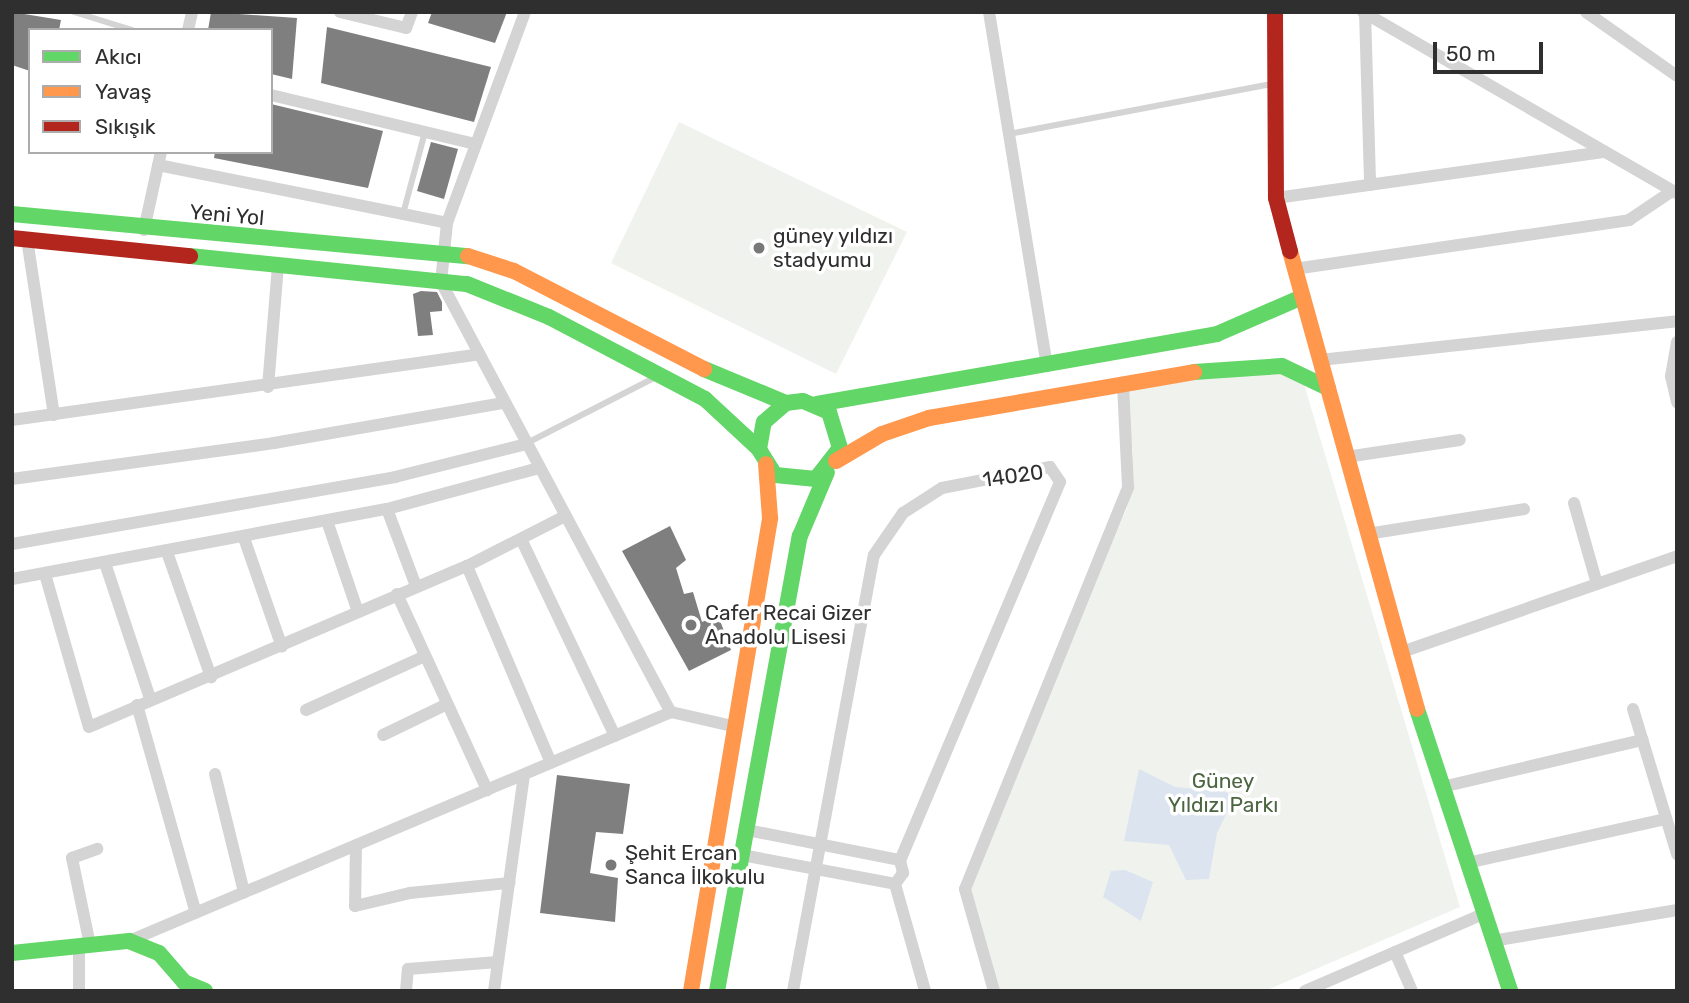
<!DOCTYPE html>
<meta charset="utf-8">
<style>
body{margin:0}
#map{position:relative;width:1689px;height:1003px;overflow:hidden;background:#fff;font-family:Rubik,sans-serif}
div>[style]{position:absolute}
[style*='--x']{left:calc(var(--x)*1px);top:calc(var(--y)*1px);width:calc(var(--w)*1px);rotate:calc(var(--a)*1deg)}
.green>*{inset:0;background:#f0f3ed}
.water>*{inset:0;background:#dbe4ef}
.building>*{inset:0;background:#7f7f7f}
.lane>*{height:6px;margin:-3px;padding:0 3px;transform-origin:3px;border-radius:3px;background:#d4d4d4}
.street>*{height:12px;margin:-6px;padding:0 6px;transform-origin:6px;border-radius:6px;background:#d4d4d4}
.fast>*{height:16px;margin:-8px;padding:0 8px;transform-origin:8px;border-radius:8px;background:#63d668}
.slow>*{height:16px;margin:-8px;padding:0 8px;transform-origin:8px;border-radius:8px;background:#ff974d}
.jam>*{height:16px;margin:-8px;padding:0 8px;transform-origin:8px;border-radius:8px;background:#b3261e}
.dots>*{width:19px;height:19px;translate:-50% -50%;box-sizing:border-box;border:4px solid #fff;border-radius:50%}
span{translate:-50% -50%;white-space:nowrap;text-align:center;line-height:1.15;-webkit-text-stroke:7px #fff;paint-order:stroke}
.street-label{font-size:21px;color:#2f2f2f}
.poi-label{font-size:21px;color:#2f2f2f}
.left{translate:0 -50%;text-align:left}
.park-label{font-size:21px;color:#4c6641}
.frame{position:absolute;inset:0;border:14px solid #2f2f2f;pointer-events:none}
.legend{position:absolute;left:28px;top:28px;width:245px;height:126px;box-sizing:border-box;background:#fff;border:2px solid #acacac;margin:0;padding:9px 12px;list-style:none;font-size:21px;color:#2f2f2f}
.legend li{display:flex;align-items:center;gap:14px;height:35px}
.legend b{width:35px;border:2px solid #acacac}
.scale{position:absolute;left:1433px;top:42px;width:110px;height:32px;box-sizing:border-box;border:4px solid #2f2f2f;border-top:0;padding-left:9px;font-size:21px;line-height:24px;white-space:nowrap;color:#2f2f2f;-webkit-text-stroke:5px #fff;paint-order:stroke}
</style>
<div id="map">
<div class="green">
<i style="clip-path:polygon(679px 122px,907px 232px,836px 374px,611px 263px)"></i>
<i style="clip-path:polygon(1272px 370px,1304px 384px,1460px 907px,1265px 991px,997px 991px,965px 889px,1044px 690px,1127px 508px,1133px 452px,1123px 384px)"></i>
</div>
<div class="water">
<i style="clip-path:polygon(1139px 769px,1175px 787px,1227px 792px,1232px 802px,1217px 833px,1209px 879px,1186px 880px,1169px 845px,1124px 841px)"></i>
<i style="clip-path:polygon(1125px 870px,1153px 882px,1141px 921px,1103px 897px,1111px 871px)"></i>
</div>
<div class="building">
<i style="clip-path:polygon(12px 12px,61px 20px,59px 30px,30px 30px,30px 71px,12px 65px)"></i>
<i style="clip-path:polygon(211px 12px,297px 18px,292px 79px,271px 74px,271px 30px,208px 30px)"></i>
<i style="clip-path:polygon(432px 12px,507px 12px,495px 43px,428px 23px)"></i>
<i style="clip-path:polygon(327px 27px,491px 67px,474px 122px,321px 83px)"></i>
<i style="clip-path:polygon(271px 104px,383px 131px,368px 188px,214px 158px,215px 152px,271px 152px)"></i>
<i style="clip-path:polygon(431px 142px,458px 149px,444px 199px,417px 191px)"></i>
<i style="clip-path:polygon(421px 291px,437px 292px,442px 302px,442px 311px,430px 312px,433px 335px,418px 336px,413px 294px)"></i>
<i style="clip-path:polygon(670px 526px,686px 560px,676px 568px,684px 594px,693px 592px,702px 622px,718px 615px,731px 650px,689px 671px,622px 551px)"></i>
<i style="clip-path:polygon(557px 775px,630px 784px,623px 834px,596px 832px,590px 873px,618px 878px,615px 922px,540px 913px)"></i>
</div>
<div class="lane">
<i style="--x:74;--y:12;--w:61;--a:17.2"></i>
<i style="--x:1009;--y:134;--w:267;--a:-10.8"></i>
<i style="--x:403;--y:214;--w:85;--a:-75"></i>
<i style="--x:527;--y:443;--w:147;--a:-27.1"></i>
</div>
<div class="street">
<i style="--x:340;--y:12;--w:68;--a:13.6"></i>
<i style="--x:406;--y:28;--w:17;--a:-69"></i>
<i style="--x:525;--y:12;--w:225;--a:110.3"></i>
<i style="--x:447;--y:223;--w:59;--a:95.8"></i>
<i style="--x:441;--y:282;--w:488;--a:61.9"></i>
<i style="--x:989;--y:12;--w:359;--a:80.7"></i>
<i style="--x:1363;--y:12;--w:362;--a:30"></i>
<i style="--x:1365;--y:12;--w:173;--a:88.3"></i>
<i style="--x:1586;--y:12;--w:111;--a:35.1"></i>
<i style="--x:188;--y:30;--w:18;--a:-77"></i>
<i style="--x:271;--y:95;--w:210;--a:13.5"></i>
<i style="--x:158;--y:165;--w:295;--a:11.3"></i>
<i style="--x:1276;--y:198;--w:332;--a:-8"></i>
<i style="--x:144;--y:230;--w:80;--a:-77.7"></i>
<i style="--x:27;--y:239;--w:178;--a:81.3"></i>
<i style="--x:1294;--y:269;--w:339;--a:-8.3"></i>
<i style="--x:1629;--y:220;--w:52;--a:-34"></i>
<i style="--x:1677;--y:342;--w:35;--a:100"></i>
<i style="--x:1671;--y:376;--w:27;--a:77"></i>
<i style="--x:1320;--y:360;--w:359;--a:-6.2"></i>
<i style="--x:268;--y:387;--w:122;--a:-85.3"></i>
<i style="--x:12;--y:420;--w:472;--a:-8"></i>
<i style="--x:1346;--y:457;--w:115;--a:-8.5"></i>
<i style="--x:12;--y:479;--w:264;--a:-7.8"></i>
<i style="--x:274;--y:443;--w:233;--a:-9.9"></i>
<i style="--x:1574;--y:503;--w:84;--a:74.1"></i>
<i style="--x:387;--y:509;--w:82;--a:69.4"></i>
<i style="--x:327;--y:521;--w:96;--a:71.2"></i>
<i style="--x:1367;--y:534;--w:159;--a:-9"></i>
<i style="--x:244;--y:538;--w:115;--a:70.8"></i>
<i style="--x:522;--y:541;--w:216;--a:64.5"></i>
<i style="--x:12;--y:544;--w:389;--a:-9.9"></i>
<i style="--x:395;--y:477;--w:135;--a:-14.1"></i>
<i style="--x:167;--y:552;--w:133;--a:70.6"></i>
<i style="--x:105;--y:563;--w:142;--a:71.6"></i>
<i style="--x:467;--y:566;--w:214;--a:66.9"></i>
<i style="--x:45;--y:574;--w:159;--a:74"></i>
<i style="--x:89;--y:727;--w:411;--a:-23.1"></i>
<i style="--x:467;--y:566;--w:110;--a:-27"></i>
<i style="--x:12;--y:579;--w:381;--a:-10.6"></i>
<i style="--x:387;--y:509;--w:157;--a:-15.1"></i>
<i style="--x:397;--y:594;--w:216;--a:65.3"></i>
<i style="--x:1399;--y:653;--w:294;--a:-19.2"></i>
<i style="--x:137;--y:705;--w:216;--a:74.2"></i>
<i style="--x:1633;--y:709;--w:152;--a:73.1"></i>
<i style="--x:306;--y:710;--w:131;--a:-24.4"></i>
<i style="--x:383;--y:735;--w:71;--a:-25.8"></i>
<i style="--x:215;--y:774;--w:122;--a:76.2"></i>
<i style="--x:1442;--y:787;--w:206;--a:-13.2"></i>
<i style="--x:747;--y:830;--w:156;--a:11.1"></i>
<i style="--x:356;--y:845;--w:61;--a:90.9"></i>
<i style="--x:355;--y:906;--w:57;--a:-13.3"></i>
<i style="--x:410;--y:893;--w:100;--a:-5.8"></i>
<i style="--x:742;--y:855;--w:156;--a:10.7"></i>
<i style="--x:1467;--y:863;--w:204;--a:-12.5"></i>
<i style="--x:895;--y:884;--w:111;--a:74.3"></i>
<i style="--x:895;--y:884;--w:14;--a:-54"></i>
<i style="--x:903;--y:873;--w:13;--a:-103"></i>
<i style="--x:129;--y:941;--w:588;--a:-22.9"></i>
<i style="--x:671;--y:712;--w:68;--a:12.8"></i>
<i style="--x:1492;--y:941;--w:188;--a:-9.5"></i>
<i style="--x:90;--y:945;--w:89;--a:-101.7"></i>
<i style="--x:72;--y:858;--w:27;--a:-20"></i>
<i style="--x:79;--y:946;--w:45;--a:90"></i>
<i style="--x:1395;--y:952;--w:43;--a:66.4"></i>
<i style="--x:406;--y:991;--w:22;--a:-85"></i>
<i style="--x:408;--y:969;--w:90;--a:-4.4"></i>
<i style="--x:494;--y:991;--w:218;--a:-82.1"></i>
<i style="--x:793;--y:991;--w:443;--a:-79.5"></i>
<i style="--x:874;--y:555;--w:51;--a:-55.4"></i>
<i style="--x:903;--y:513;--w:46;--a:-32.7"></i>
<i style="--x:942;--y:488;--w:110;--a:-11"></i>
<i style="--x:1050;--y:467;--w:18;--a:56"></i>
<i style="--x:1060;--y:482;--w:410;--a:112.9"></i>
<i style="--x:994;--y:991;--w:106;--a:-105.9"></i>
<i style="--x:965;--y:889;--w:434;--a:-67.9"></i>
<i style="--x:1128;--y:487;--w:103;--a:-92.8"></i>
<i style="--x:1305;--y:991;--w:194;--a:-23.4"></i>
</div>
<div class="fast">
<i style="--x:12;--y:214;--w:458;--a:5.3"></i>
<i style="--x:190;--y:256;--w:278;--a:5.8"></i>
<i style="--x:467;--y:284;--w:88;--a:21.9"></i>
<i style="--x:549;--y:317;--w:176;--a:27.7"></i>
<i style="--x:705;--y:399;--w:74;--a:42.8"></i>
<i style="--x:704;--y:369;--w:89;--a:22.5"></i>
<i style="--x:786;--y:403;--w:17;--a:-7"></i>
<i style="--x:803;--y:401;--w:28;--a:23"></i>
<i style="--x:829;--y:412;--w:38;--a:73"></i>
<i style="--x:840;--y:448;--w:39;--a:128"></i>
<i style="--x:816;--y:479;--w:41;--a:-174.4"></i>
<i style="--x:775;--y:475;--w:31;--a:-122"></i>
<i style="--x:759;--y:449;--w:27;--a:-80"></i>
<i style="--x:764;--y:422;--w:29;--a:-41"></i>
<i style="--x:1194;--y:372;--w:88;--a:-3.9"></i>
<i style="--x:1282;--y:366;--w:51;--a:25.6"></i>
<i style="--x:817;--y:404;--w:406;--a:-9.9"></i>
<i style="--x:1217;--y:334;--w:93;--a:-23.5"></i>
<i style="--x:1417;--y:709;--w:297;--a:71.7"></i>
<i style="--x:12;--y:953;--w:118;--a:-5.9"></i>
<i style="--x:129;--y:941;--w:32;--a:22"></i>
<i style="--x:159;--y:953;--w:38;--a:49"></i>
<i style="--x:184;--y:982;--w:23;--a:23"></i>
<i style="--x:717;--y:991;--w:463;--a:-79.7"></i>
<i style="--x:800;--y:536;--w:69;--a:-67.1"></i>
</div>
<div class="slow">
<i style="--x:1290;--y:251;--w:475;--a:74.5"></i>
<i style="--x:468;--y:256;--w:48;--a:18.1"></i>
<i style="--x:514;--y:271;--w:214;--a:27.3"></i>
<i style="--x:836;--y:461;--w:53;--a:-30.4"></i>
<i style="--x:882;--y:434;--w:50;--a:-18.8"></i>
<i style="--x:929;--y:418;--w:269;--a:-9.8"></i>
<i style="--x:691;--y:991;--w:480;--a:-80.5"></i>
<i style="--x:770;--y:518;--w:54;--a:-94.2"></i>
</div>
<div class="jam">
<i style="--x:1275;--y:12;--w:186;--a:89.7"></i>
<i style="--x:1276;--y:198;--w:55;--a:75.2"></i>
<i style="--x:12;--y:238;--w:179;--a:5.8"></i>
</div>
<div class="dots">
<i style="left:759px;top:248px;background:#787878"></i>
<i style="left:691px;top:625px;background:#787878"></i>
<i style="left:611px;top:865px;background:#787878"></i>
</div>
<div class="street-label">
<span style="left:227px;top:215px;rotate:5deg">Yeni Yol</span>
<span style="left:1013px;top:476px;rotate:-8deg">14020</span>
</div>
<div class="poi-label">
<span class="left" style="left:773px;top:248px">güney yıldızı<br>stadyumu</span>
<span class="left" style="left:705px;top:625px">Cafer Recai Gizer<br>Anadolu Lisesi</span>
<span class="left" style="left:625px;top:865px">Şehit Ercan<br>Sanca İlkokulu</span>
</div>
<div class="park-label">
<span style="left:1223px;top:793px">Güney<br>Yıldızı Parkı</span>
</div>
<div class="frame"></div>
<ul class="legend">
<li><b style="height:9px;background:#63d668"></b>Akıcı</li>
<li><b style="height:9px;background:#ff974d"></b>Yavaş</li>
<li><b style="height:9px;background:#b3261e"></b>Sıkışık</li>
</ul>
<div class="scale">50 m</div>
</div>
